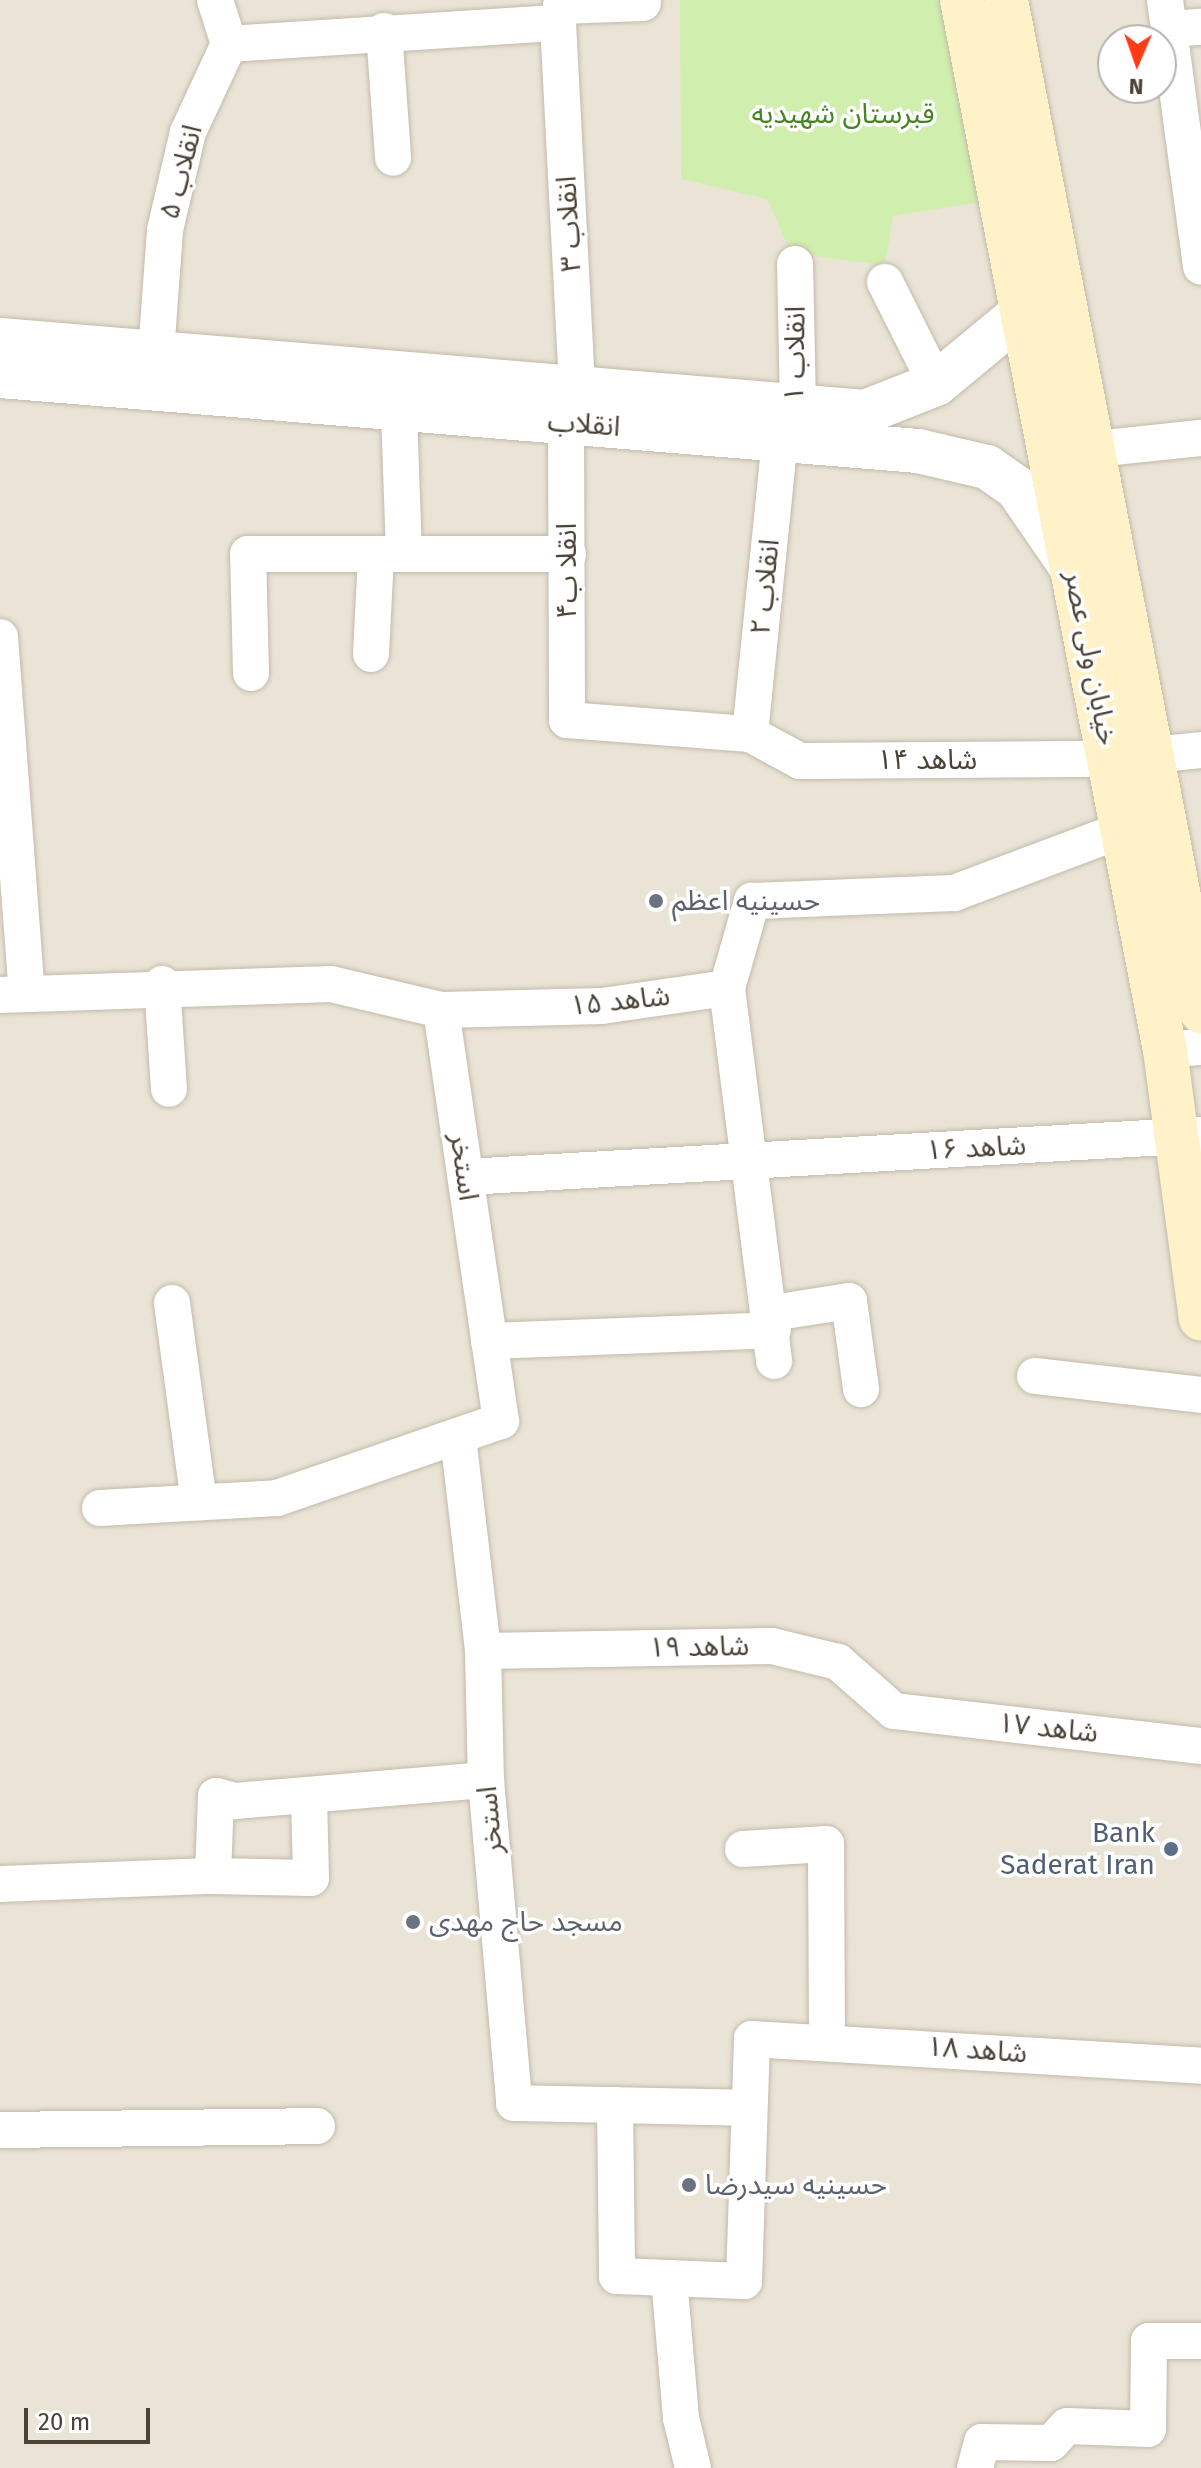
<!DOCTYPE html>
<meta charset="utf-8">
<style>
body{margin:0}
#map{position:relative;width:1201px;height:2468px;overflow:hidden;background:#f6f2e8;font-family:"Fira Sans","Noto Sans Arabic",sans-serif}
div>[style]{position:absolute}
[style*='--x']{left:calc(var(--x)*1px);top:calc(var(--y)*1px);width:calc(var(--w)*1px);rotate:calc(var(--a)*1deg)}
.residential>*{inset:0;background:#eae4d6}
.green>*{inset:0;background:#d0eeae}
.roads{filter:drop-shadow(0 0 2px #c2baaa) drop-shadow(0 0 2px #c2baaa)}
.minor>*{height:36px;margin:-18px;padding:0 18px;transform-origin:18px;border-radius:18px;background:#fff}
.tertiary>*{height:44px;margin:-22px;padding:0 22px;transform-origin:22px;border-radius:22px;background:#fff}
.secondary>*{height:44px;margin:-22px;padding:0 22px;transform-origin:22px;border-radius:22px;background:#fff2c9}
.dots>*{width:22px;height:22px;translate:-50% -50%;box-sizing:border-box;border:4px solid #fff;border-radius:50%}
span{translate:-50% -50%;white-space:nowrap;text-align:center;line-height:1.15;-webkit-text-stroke:7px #fff;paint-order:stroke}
.park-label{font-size:28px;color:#468322}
.street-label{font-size:28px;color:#4a4236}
.worship-label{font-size:28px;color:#5b616d}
.left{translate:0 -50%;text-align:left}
.service-label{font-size:28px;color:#4e5e75}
.right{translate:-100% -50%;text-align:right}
.north{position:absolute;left:1097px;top:24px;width:80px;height:80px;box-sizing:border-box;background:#fff;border:2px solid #b7b3af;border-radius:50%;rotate:182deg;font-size:22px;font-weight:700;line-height:32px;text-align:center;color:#4a4236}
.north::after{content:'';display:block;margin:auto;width:28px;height:36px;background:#ff3b16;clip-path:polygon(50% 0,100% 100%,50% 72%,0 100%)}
.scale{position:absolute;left:24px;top:2408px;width:126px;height:36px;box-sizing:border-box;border:4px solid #4a4236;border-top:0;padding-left:10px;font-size:24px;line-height:28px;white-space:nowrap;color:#4a4236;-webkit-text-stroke:6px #fff;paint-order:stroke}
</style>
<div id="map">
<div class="residential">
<i style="clip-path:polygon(evenodd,0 0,1201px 0,1201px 2468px,0 2468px,0 0,1113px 40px,1161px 40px,1161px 88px,1113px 88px,1113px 40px)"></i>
</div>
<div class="green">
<i style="clip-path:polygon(680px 0,942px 0,987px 201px,893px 216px,885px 265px,791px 253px,767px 199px,681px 179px)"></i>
</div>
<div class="roads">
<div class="minor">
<i style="--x:1165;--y:0;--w:269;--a:82.3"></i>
<i style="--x:558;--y:23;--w:364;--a:87"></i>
<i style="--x:577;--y:387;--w:37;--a:107"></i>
<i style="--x:566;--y:422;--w:298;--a:89.8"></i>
<i style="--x:567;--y:720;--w:184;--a:4.4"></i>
<i style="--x:750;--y:734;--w:57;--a:28.4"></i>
<i style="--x:800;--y:761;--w:311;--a:-0.4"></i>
<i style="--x:1111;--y:759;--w:90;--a:-5.7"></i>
<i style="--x:1169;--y:29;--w:32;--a:-4"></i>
<i style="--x:384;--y:31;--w:127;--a:85.9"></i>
<i style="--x:229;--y:44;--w:330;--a:-3.7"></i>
<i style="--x:558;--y:23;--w:17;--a:-80"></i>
<i style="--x:561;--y:6;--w:82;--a:-2.1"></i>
<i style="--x:885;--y:282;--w:114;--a:63.4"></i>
<i style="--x:156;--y:353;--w:123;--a:-85.8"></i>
<i style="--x:165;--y:230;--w:101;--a:-76.8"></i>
<i style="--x:188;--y:132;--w:97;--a:-65"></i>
<i style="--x:229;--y:44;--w:46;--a:-107.7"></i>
<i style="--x:398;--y:383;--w:171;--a:88"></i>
<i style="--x:1067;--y:452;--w:135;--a:-6"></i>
<i style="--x:0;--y:637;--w:358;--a:85.7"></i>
<i style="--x:371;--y:654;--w:100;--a:-87.1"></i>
<i style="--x:251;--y:673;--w:119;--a:-91.4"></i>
<i style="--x:248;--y:554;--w:320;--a:0"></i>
<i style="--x:750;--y:734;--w:295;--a:-84.2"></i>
<i style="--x:780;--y:441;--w:39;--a:-63"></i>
<i style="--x:798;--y:406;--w:142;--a:-91.2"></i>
<i style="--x:162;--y:984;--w:105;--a:86.2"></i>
<i style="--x:727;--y:988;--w:376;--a:82.8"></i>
<i style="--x:0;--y:995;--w:331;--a:-1.9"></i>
<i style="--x:331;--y:984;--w:113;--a:13.3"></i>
<i style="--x:441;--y:1010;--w:161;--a:-1.4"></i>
<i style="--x:602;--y:1006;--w:126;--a:-8.2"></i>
<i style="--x:727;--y:988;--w:91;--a:-74"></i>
<i style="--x:752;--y:901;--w:202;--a:-2.3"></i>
<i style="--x:954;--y:893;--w:205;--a:-20.6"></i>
<i style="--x:1165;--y:1050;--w:36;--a:-5"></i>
<i style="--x:466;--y:1177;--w:736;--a:-3.27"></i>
<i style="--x:172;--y:1303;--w:201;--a:82.3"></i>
<i style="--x:772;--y:1313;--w:78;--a:-8.9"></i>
<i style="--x:849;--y:1301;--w:89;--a:82.2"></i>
<i style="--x:489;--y:1341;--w:284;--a:-2.2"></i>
<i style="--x:1035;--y:1376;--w:167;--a:6.5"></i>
<i style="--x:458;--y:1437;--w:215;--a:83.3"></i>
<i style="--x:483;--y:1651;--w:129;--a:88.7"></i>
<i style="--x:486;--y:1780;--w:324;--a:85"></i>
<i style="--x:514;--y:2103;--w:235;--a:1.2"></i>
<i style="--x:100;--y:1508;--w:177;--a:-3.2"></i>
<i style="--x:277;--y:1498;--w:237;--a:-19"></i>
<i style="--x:501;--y:1421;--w:415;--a:-98.3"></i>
<i style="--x:483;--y:1651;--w:289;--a:-1"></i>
<i style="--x:772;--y:1646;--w:68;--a:13.6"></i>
<i style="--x:838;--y:1662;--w:74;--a:41.2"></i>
<i style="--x:894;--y:1711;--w:309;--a:6.5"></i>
<i style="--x:743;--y:1849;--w:83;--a:-3.4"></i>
<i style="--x:826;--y:1844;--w:196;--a:89.7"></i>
<i style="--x:213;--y:1876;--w:98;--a:1.2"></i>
<i style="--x:311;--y:1878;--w:83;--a:-91.4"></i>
<i style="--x:0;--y:1884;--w:213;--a:-2.2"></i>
<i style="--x:213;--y:1876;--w:80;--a:-87.9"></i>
<i style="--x:216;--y:1796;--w:20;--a:15"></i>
<i style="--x:235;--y:1801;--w:252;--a:-4.8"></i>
<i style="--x:615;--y:2105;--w:171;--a:89.3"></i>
<i style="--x:617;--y:2276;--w:127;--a:2.3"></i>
<i style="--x:744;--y:2281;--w:242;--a:-88.1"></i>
<i style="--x:752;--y:2039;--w:450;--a:3.4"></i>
<i style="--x:0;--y:2130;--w:317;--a:-0.7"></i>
<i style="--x:669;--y:2278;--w:141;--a:85.1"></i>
<i style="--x:681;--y:2418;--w:51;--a:76.5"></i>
<i style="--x:975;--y:2468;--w:27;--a:-75"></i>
<i style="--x:982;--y:2442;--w:69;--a:0.8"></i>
<i style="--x:1051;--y:2443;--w:23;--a:-47"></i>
<i style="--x:1067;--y:2426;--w:81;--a:2.1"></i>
<i style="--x:1148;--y:2429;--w:88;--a:-89.3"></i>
<i style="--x:1149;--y:2341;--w:52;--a:0"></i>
</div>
<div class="tertiary">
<i style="--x:0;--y:340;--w:868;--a:4.76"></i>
<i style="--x:865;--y:412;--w:76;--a:-21.5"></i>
<i style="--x:936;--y:384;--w:113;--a:-39.6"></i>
<i style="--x:1023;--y:312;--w:32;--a:-7"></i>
<i style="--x:0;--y:376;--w:921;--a:4.67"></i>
<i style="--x:918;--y:451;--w:71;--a:13.1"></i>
<i style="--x:987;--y:467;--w:37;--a:35"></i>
<i style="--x:1017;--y:488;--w:101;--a:55.5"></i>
</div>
<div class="secondary">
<i style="--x:962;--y:0;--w:1069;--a:79.06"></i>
<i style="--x:1165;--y:1050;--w:271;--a:82.4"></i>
<i style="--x:1006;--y:0;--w:1030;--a:79.08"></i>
</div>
</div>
<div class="dots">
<i style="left:656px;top:901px;background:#6b7280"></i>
<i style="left:1171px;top:1849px;background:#5c6f8a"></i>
<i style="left:413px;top:1922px;background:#6b7280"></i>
<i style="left:689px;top:2185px;background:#6b7280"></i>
</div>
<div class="park-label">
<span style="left:843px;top:114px">قبرستان شهیدیه</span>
</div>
<div class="street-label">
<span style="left:181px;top:172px;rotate:-75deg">انقلاب ۵</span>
<span style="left:569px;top:224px;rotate:-93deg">انقلاب ۳</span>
<span style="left:795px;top:354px;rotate:-89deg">انقلاب ۱</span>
<span style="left:584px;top:424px;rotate:5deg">انقلاب</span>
<span style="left:567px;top:571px;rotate:-90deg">انقلا ب۴</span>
<span style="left:765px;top:587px;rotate:-84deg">انقلاب ۲</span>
<span style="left:1091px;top:658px;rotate:79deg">خیابان ولی عصر</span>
<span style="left:927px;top:760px">شاهد ۱۴</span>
<span style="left:620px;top:1001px;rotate:-6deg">شاهد ۱۵</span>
<span style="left:976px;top:1148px;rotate:-3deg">شاهد ۱۶</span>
<span style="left:464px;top:1167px;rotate:82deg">استخر</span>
<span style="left:699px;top:1647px;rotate:-1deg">شاهد ۱۹</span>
<span style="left:1048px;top:1728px;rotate:6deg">شاهد ۱۷</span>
<span style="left:490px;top:1820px;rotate:-95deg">استخر</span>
<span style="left:977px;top:2050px;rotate:4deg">شاهد ۱۸</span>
</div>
<div class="worship-label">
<span class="left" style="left:672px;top:901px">حسینیه اعظم</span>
<span class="left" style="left:429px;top:1922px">مسجد حاج مهدی</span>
<span class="left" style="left:705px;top:2185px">حسینیه سیدرضا</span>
</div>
<div class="service-label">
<span class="right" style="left:1155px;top:1849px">Bank<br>Saderat Iran</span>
</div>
<div class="north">N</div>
<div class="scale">20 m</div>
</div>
